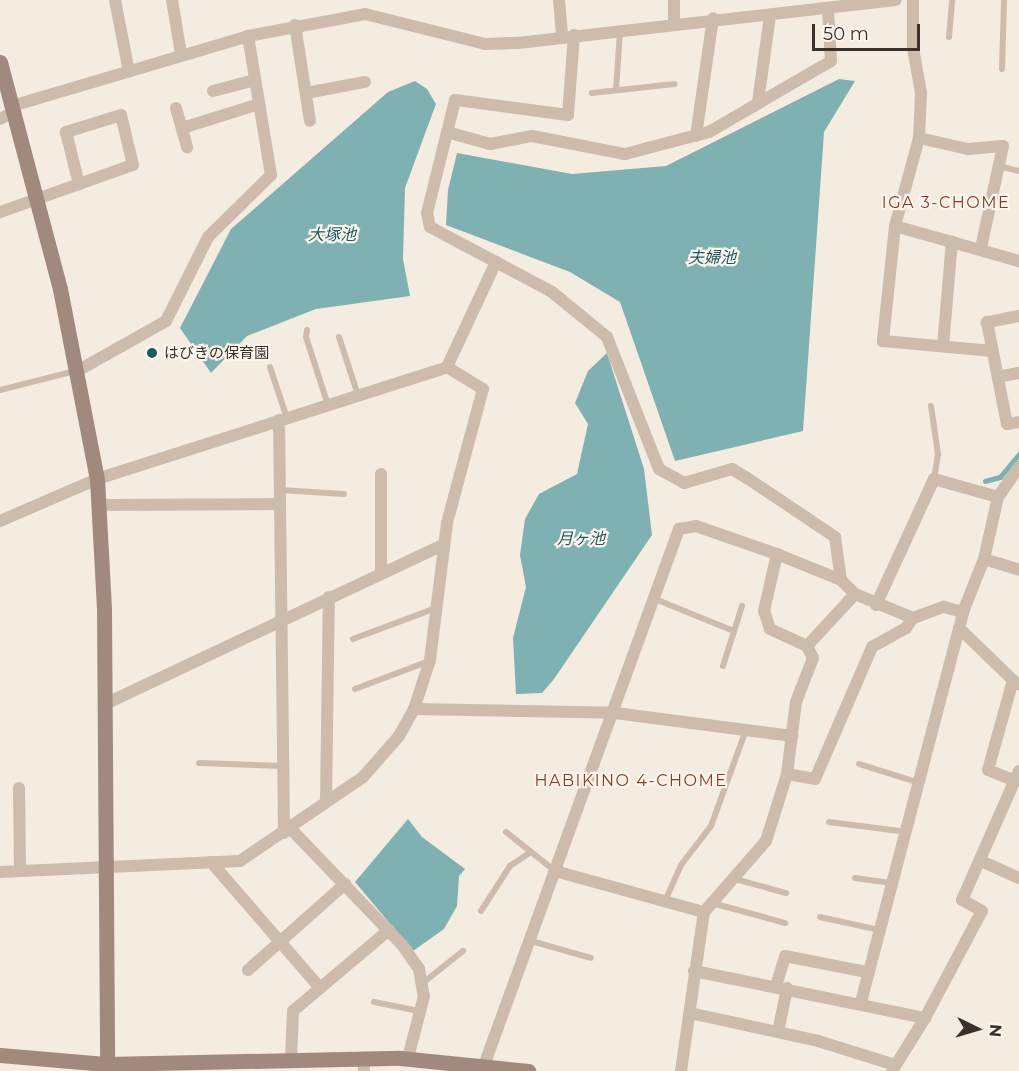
<!DOCTYPE html>
<meta charset="utf-8">
<style>
body{margin:0}
#map{position:relative;width:1019px;height:1071px;overflow:hidden;background:#f4ebe1;font-family:Montserrat,"Noto Sans JP",sans-serif}
div>[style]{position:absolute}
[style*='--x']{left:calc(var(--x)*1px);top:calc(var(--y)*1px);width:calc(var(--w)*1px);rotate:calc(var(--a)*1deg)}
.water>*{inset:0;background:#7fb0b2}
.stream>*{height:4.5px;margin:-2.25px;padding:0 2.25px;transform-origin:2.25px;border-radius:2.25px;background:#7fb0b2}
.lane>*{height:6px;margin:-3px;padding:0 3px;transform-origin:3px;border-radius:3px;background:#cdbbac}
.street>*{height:12px;margin:-6px;padding:0 6px;transform-origin:6px;border-radius:6px;background:#cdbbac}
.secondary>*{height:15px;margin:-7.5px;padding:0 7.5px;transform-origin:7.5px;border-radius:7.5px;background:#a18a7d}
.dots>*{width:16px;height:16px;translate:-50% -50%;box-sizing:border-box;border:3px solid #fbf5ee;border-radius:50%}
span{translate:-50% -50%;white-space:nowrap;text-align:center;line-height:1.15;-webkit-text-stroke:4.5px #fbf5ee;paint-order:stroke}
.poi-label{font-size:15px;color:#3b302b}
.left{translate:0 -50%;text-align:left}
.neighbourhood-label{font-size:16px;color:#8c3b22;letter-spacing:1.5px}
.water-label{font-size:16px;color:#1f5a5e;font-style:italic}
.north{position:absolute;left:947px;top:999px;width:60px;height:60px;-webkit-text-stroke:4px #fbf5ee;paint-order:stroke;rotate:95deg;font-size:16px;font-weight:700;line-height:24px;text-align:center;color:#3b302b}
.north::after{content:'';display:block;margin:auto;width:21px;height:27px;background:#3b302b;clip-path:polygon(50% 0,100% 100%,50% 72%,0 100%)}
.scale{position:absolute;left:812px;top:24px;width:108px;height:27px;box-sizing:border-box;border:3px solid #3b302b;border-top:0;padding-left:8px;font-size:18px;line-height:21px;white-space:nowrap;color:#3b302b;-webkit-text-stroke:4px #fbf5ee;paint-order:stroke}
</style>
<div id="map">
<div class="water">
<i style="clip-path:polygon(839px 79px,855px 81px,824px 132px,803px 431px,675px 461px,620px 302px,570px 272px,446px 225px,448px 190px,457px 153px,572px 174px,666px 166px)"></i>
<i style="clip-path:polygon(415px 81px,427px 89px,436px 104px,405px 188px,403px 259px,410px 296px,316px 309px,247px 336px,211px 373px,180px 328px,231px 229px,388px 92px)"></i>
<i style="clip-path:polygon(607px 353px,644px 469px,652px 535px,554px 679px,542px 693px,516px 694px,513px 638px,526px 587px,520px 555px,525px 519px,539px 494px,577px 474px,588px 424px,575px 403px,588px 371px)"></i>
<i style="clip-path:polygon(408px 819px,422px 837px,465px 869px,459px 876px,457px 906px,444px 929px,413px 951px,355px 882px)"></i>
</div>
<div class="stream">
<i style="--x:985;--y:481;--w:16;--a:-15"></i>
<i style="--x:1000;--y:477;--w:30;--a:-50"></i>
</div>
<div class="lane">
<i style="--x:949;--y:37;--w:37;--a:-85"></i>
<i style="--x:1002;--y:69;--w:69;--a:-88.3"></i>
<i style="--x:616;--y:90;--w:59;--a:-86.1"></i>
<i style="--x:592;--y:93;--w:83;--a:-6.2"></i>
<i style="--x:999;--y:166;--w:21;--a:14"></i>
<i style="--x:307;--y:330;--w:7;--a:98"></i>
<i style="--x:306;--y:337;--w:71;--a:72.1"></i>
<i style="--x:339;--y:337;--w:61;--a:71.9"></i>
<i style="--x:270;--y:367;--w:54;--a:71.6"></i>
<i style="--x:0;--y:390;--w:77;--a:-14.2"></i>
<i style="--x:931;--y:406;--w:49;--a:81.7"></i>
<i style="--x:938;--y:454;--w:25;--a:99"></i>
<i style="--x:280;--y:490;--w:64;--a:3.6"></i>
<i style="--x:655;--y:599;--w:85;--a:22.1"></i>
<i style="--x:353;--y:639;--w:89;--a:-20.5"></i>
<i style="--x:723;--y:666;--w:63;--a:-72.4"></i>
<i style="--x:355;--y:689;--w:79;--a:-20.7"></i>
<i style="--x:199;--y:763;--w:84;--a:2"></i>
<i style="--x:859;--y:764;--w:64;--a:17.3"></i>
<i style="--x:829;--y:822;--w:79;--a:7.3"></i>
<i style="--x:506;--y:832;--w:63;--a:38.5"></i>
<i style="--x:855;--y:878;--w:37;--a:8"></i>
<i style="--x:735;--y:879;--w:53;--a:15.4"></i>
<i style="--x:665;--y:901;--w:39;--a:-66"></i>
<i style="--x:681;--y:865;--w:49;--a:-52.4"></i>
<i style="--x:711;--y:826;--w:102;--a:-70"></i>
<i style="--x:712;--y:903;--w:76;--a:15.3"></i>
<i style="--x:481;--y:911;--w:54;--a:-57.2"></i>
<i style="--x:510;--y:866;--w:25;--a:-34"></i>
<i style="--x:820;--y:917;--w:60;--a:12.4"></i>
<i style="--x:531;--y:941;--w:62;--a:15.8"></i>
<i style="--x:424;--y:982;--w:50;--a:-38.5"></i>
<i style="--x:374;--y:1002;--w:46;--a:11.3"></i>
</div>
<div class="street">
<i style="--x:115;--y:0;--w:73;--a:79"></i>
<i style="--x:172;--y:0;--w:55;--a:80.5"></i>
<i style="--x:559;--y:0;--w:35;--a:85"></i>
<i style="--x:913;--y:0;--w:48;--a:90"></i>
<i style="--x:913;--y:48;--w:46;--a:79.9"></i>
<i style="--x:921;--y:93;--w:45;--a:92.5"></i>
<i style="--x:919;--y:138;--w:91;--a:105.3"></i>
<i style="--x:895;--y:226;--w:129;--a:15.8"></i>
<i style="--x:674;--y:23;--w:23;--a:-90"></i>
<i style="--x:295;--y:25;--w:97;--a:81.1"></i>
<i style="--x:574;--y:35;--w:80;--a:94.3"></i>
<i style="--x:568;--y:115;--w:114;--a:-172.4"></i>
<i style="--x:455;--y:100;--w:116;--a:103.9"></i>
<i style="--x:427;--y:213;--w:14;--a:78"></i>
<i style="--x:430;--y:227;--w:138;--a:28"></i>
<i style="--x:552;--y:292;--w:71;--a:39.3"></i>
<i style="--x:607;--y:337;--w:142;--a:68.5"></i>
<i style="--x:659;--y:469;--w:29;--a:29"></i>
<i style="--x:684;--y:483;--w:50;--a:-16.3"></i>
<i style="--x:732;--y:469;--w:17;--a:31"></i>
<i style="--x:747;--y:478;--w:106;--a:33.8"></i>
<i style="--x:835;--y:537;--w:43;--a:82.1"></i>
<i style="--x:213;--y:91;--w:43;--a:-14.7"></i>
<i style="--x:306;--y:93;--w:60;--a:-10.6"></i>
<i style="--x:758;--y:102;--w:88;--a:-82.1"></i>
<i style="--x:12;--y:106;--w:246;--a:-16.5"></i>
<i style="--x:248;--y:36;--w:119;--a:-10.6"></i>
<i style="--x:365;--y:14;--w:124;--a:14"></i>
<i style="--x:485;--y:44;--w:33;--a:-2"></i>
<i style="--x:518;--y:43;--w:380;--a:-6.5"></i>
<i style="--x:176;--y:108;--w:41;--a:74.2"></i>
<i style="--x:0;--y:119;--w:16;--a:-27"></i>
<i style="--x:182;--y:128;--w:81;--a:-17.3"></i>
<i style="--x:447;--y:132;--w:45;--a:15.6"></i>
<i style="--x:490;--y:144;--w:43;--a:-10.8"></i>
<i style="--x:532;--y:136;--w:95;--a:11"></i>
<i style="--x:625;--y:154;--w:87;--a:-14.7"></i>
<i style="--x:709;--y:132;--w:141;--a:-30.2"></i>
<i style="--x:831;--y:61;--w:52;--a:-93.3"></i>
<i style="--x:696;--y:136;--w:119;--a:-81.8"></i>
<i style="--x:919;--y:138;--w:50;--a:12.7"></i>
<i style="--x:968;--y:149;--w:35;--a:-5"></i>
<i style="--x:1003;--y:146;--w:104;--a:102.2"></i>
<i style="--x:0;--y:212;--w:141;--a:-19.5"></i>
<i style="--x:133;--y:165;--w:51;--a:-103.5"></i>
<i style="--x:121;--y:115;--w:58;--a:162.8"></i>
<i style="--x:66;--y:132;--w:54;--a:76"></i>
<i style="--x:895;--y:226;--w:116;--a:96"></i>
<i style="--x:883;--y:341;--w:110;--a:5.2"></i>
<i style="--x:1019;--y:316;--w:33;--a:169"></i>
<i style="--x:987;--y:322;--w:104;--a:78.9"></i>
<i style="--x:1007;--y:424;--w:12;--a:-9"></i>
<i style="--x:943;--y:346;--w:105;--a:-85.1"></i>
<i style="--x:79;--y:370;--w:100;--a:-29.4"></i>
<i style="--x:166;--y:321;--w:94;--a:-63.4"></i>
<i style="--x:208;--y:237;--w:88;--a:-44.5"></i>
<i style="--x:271;--y:175;--w:141;--a:-99.4"></i>
<i style="--x:998;--y:377;--w:21;--a:-11"></i>
<i style="--x:279;--y:420;--w:413;--a:89.3"></i>
<i style="--x:1019;--y:467;--w:37;--a:125"></i>
<i style="--x:998;--y:497;--w:64;--a:102.7"></i>
<i style="--x:984;--y:559;--w:37;--a:17"></i>
<i style="--x:381;--y:474;--w:99;--a:90"></i>
<i style="--x:99;--y:505;--w:181;--a:-0.3"></i>
<i style="--x:0;--y:521;--w:106;--a:-23.4"></i>
<i style="--x:97;--y:479;--w:367;--a:-17.7"></i>
<i style="--x:447;--y:367;--w:116;--a:-65"></i>
<i style="--x:876;--y:605;--w:139;--a:-65.3"></i>
<i style="--x:934;--y:479;--w:66;--a:15.7"></i>
<i style="--x:959;--y:628;--w:81;--a:44"></i>
<i style="--x:807;--y:646;--w:71;--a:-47.3"></i>
<i style="--x:855;--y:594;--w:63;--a:22.5"></i>
<i style="--x:913;--y:618;--w:33;--a:-20"></i>
<i style="--x:944;--y:607;--w:20;--a:15"></i>
<i style="--x:1013;--y:680;--w:93;--a:105.5"></i>
<i style="--x:988;--y:770;--w:29;--a:22"></i>
<i style="--x:105;--y:704;--w:374;--a:-25.2"></i>
<i style="--x:414;--y:709;--w:201;--a:1.1"></i>
<i style="--x:615;--y:713;--w:179;--a:7.4"></i>
<i style="--x:787;--y:774;--w:28;--a:10"></i>
<i style="--x:815;--y:779;--w:144;--a:-66.6"></i>
<i style="--x:872;--y:647;--w:39;--a:-29"></i>
<i style="--x:906;--y:628;--w:12;--a:-55"></i>
<i style="--x:19;--y:788;--w:83;--a:89.3"></i>
<i style="--x:326;--y:802;--w:205;--a:-89.2"></i>
<i style="--x:290;--y:828;--w:163;--a:46.2"></i>
<i style="--x:403;--y:946;--w:28;--a:55"></i>
<i style="--x:419;--y:969;--w:27;--a:80"></i>
<i style="--x:424;--y:996;--w:64;--a:104.5"></i>
<i style="--x:981;--y:861;--w:42;--a:24.1"></i>
<i style="--x:211;--y:862;--w:167;--a:49.1"></i>
<i style="--x:555;--y:871;--w:155;--a:15.4"></i>
<i style="--x:0;--y:872;--w:240;--a:-2.6"></i>
<i style="--x:240;--y:861;--w:149;--a:-34.3"></i>
<i style="--x:363;--y:777;--w:55;--a:-48.7"></i>
<i style="--x:399;--y:736;--w:31;--a:-61"></i>
<i style="--x:414;--y:709;--w:52;--a:-71.9"></i>
<i style="--x:430;--y:660;--w:138;--a:-82.9"></i>
<i style="--x:447;--y:523;--w:139;--a:-75"></i>
<i style="--x:483;--y:389;--w:42;--a:-148.6"></i>
<i style="--x:248;--y:970;--w:130;--a:-41.6"></i>
<i style="--x:694;--y:971;--w:236;--a:11.5"></i>
<i style="--x:925;--y:1018;--w:62;--a:121.9"></i>
<i style="--x:776;--y:986;--w:31;--a:-73"></i>
<i style="--x:785;--y:956;--w:84;--a:11"></i>
<i style="--x:861;--y:1002;--w:403;--a:-75.3"></i>
<i style="--x:963;--y:612;--w:57;--a:-68.4"></i>
<i style="--x:690;--y:1013;--w:131;--a:12.3"></i>
<i style="--x:818;--y:1041;--w:81;--a:17.3"></i>
<i style="--x:925;--y:1018;--w:121;--a:-62"></i>
<i style="--x:982;--y:911;--w:23;--a:-151"></i>
<i style="--x:962;--y:900;--w:141;--a:-66.2"></i>
<i style="--x:778;--y:1032;--w:45;--a:-78.4"></i>
<i style="--x:291;--y:1060;--w:49;--a:-87.7"></i>
<i style="--x:293;--y:1011;--w:126;--a:-40.2"></i>
<i style="--x:364;--y:1071;--w:12;--a:-90"></i>
<i style="--x:482;--y:1071;--w:577;--a:-70.03"></i>
<i style="--x:679;--y:529;--w:17;--a:-10"></i>
<i style="--x:696;--y:526;--w:86;--a:19.1"></i>
<i style="--x:777;--y:554;--w:69;--a:22.1"></i>
<i style="--x:841;--y:580;--w:20;--a:45"></i>
<i style="--x:681;--y:1071;--w:161;--a:-81.8"></i>
<i style="--x:704;--y:912;--w:94;--a:-48.9"></i>
<i style="--x:766;--y:841;--w:70;--a:-72.6"></i>
<i style="--x:787;--y:774;--w:73;--a:-82.9"></i>
<i style="--x:796;--y:702;--w:47;--a:-68.9"></i>
<i style="--x:813;--y:658;--w:13;--a:-117"></i>
<i style="--x:807;--y:646;--w:41;--a:-155.3"></i>
<i style="--x:770;--y:629;--w:19;--a:-108"></i>
<i style="--x:764;--y:611;--w:58;--a:-77.2"></i>
</div>
<div class="secondary">
<i style="--x:0;--y:62;--w:235;--a:75.2"></i>
<i style="--x:60;--y:289;--w:194;--a:79"></i>
<i style="--x:97;--y:479;--w:131;--a:86.9"></i>
<i style="--x:104;--y:610;--w:461;--a:89.6"></i>
<i style="--x:0;--y:1055;--w:106;--a:4.9"></i>
<i style="--x:106;--y:1064;--w:294;--a:-1.2"></i>
<i style="--x:400;--y:1058;--w:129;--a:5.8"></i>
</div>
<div class="dots">
<i style="left:152px;top:353px;background:#1f5a5e"></i>
</div>
<div class="poi-label">
<span class="left" style="left:164px;top:353px">はびきの保育園</span>
</div>
<div class="neighbourhood-label">
<span style="left:946px;top:203px">IGA 3-CHOME</span>
<span style="left:631px;top:781px">HABIKINO 4-CHOME</span>
</div>
<div class="water-label">
<span style="left:332px;top:235px">大塚池</span>
<span style="left:712px;top:258px">夫婦池</span>
<span style="left:581px;top:539px">月ヶ池</span>
</div>
<div class="north">N</div>
<div class="scale">50 m</div>
</div>
